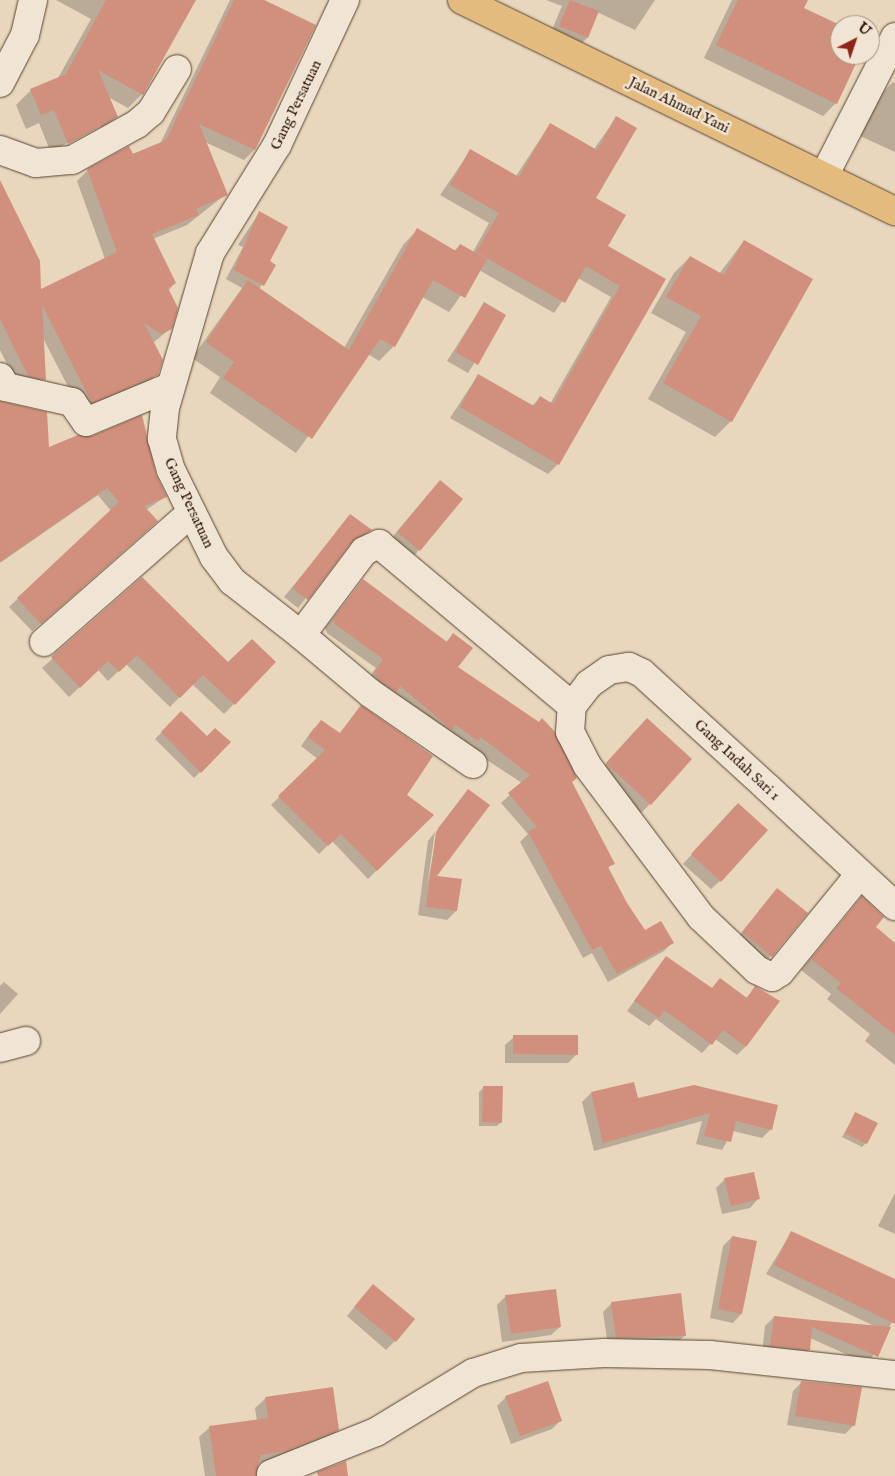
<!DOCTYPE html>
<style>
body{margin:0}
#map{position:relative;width:895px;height:1476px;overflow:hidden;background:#e8d6bd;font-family:"IM FELL English",serif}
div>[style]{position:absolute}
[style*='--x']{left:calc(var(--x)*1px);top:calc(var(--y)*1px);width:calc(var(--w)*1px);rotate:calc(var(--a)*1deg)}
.shadow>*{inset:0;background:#0003}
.building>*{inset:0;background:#d0907d}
.roads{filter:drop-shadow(0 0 1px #5a442f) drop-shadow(0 0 1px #5a442f)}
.minor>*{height:28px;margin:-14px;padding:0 14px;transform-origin:14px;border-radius:14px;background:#f0e4d4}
.major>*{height:28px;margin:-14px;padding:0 14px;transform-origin:14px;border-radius:14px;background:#e4bb7e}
span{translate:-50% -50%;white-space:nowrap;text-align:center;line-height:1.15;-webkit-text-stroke:5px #f0e4d4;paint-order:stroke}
.street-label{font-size:15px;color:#2b1300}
.north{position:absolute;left:830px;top:15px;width:50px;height:50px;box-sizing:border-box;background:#f0e4d4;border:1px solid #a1907f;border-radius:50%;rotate:41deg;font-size:14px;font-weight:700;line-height:20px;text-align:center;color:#2b1300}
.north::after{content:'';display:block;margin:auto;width:18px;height:22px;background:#8f2418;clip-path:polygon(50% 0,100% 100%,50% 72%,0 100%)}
</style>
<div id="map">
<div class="shadow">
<i style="clip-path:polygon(evenodd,56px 0,194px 0,142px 94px,128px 108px,108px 97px,116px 117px,102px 131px,53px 158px,39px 123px,26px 129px,16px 105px,31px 90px,58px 78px,91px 19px,56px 0,101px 124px,101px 127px,63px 149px,62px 146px,101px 124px)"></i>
<i style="clip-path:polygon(230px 0,264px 0,314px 25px,254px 150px,244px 160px,205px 142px,226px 194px,187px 225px,153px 239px,175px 283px,168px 291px,171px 328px,153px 343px,157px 374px,146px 385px,81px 412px,42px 336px,44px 379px,34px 390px,18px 386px,0 350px,0 213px,40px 291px,105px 259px,77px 181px,88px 170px,160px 144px)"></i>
<i style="clip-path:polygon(546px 0,655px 0,635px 30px,597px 12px,587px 38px,576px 49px,549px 37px,562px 6px)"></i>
<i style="clip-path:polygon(732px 0,806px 0,803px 8px,840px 27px,840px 55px,859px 55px,836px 103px,823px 116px,704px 58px)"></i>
<i style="clip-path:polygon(893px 82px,895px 83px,895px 152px,860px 136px,879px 96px)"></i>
<i style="clip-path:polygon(616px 118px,594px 198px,607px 247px,664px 280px,558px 464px,548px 474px,450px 418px,478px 375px,532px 406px,540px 398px,550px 404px,611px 297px,578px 278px,554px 313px,479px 270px,449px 312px,422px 297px,394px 346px,379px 361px,368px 354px,296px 453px,210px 393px,220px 377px,192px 358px,242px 288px,226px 279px,243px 247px,238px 245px,259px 213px,268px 262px,274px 265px,259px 289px,344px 348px,403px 245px,417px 230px,454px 251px,460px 245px,473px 252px,489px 223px,440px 195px,471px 150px,516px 176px,550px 124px,594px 149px)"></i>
<i style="clip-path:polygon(744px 241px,731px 421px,715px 437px,648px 399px,686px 332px,651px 313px,674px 273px,690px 257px,719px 274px)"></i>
<i style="clip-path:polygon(484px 303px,505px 315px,468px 373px,447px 361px)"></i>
<i style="clip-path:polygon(0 402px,48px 449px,155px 475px,165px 497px,146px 510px,148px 529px,32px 631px,9px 607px,111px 511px,98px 495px,0 563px)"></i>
<i style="clip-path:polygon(431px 491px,419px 550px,411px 559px,389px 541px)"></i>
<i style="clip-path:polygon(351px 516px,370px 530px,345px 548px,298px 608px,284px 597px)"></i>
<i style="clip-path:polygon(142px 579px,228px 664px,275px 662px,224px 714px,192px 684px,170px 707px,126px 664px,108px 681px,98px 670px,69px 697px,42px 668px)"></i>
<i style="clip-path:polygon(363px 580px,446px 642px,453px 635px,457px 667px,571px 783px,613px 863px,607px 869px,626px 903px,644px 932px,672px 943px,664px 951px,608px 982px,592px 953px,583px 958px,520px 842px,528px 834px,501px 803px,522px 783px,366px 681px,376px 668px,327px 633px,325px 628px)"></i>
<i style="clip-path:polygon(361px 707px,405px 796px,432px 815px,368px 879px,332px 841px,319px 854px,271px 805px,318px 759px,301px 746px,313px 729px,322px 721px,339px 734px)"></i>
<i style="clip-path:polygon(181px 713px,207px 738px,229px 743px,194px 778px,155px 739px)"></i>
<i style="clip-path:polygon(634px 732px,650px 804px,637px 817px,594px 777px)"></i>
<i style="clip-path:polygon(468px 790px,434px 877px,456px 911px,447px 920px,418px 915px,428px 841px,435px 832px,427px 886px,438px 828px)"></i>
<i style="clip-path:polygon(730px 813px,720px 881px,711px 889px,683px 864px)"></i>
<i style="clip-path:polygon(778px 890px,771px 956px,758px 969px,730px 946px)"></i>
<i style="clip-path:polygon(862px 898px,874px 927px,895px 944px,895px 1065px,865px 1041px,870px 1034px,827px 999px,831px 994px,801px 970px)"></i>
<i style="clip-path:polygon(666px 958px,711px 989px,720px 980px,746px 998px,755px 988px,746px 1046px,737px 1055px,715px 1039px,702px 1053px,656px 1019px,649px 1026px,627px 1011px)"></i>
<i style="clip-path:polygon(4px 982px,18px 994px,0 1014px,0 986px)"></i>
<i style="clip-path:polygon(514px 1037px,577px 1054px,568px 1063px,505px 1063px,505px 1045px)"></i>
<i style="clip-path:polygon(633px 1084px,637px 1100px,694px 1087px,771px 1129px,762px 1138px,733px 1131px,722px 1150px,696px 1144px,702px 1121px,594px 1151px,582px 1102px,591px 1093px)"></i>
<i style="clip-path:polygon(483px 1088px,501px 1122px,497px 1126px,479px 1126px,479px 1092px)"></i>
<i style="clip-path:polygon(856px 1113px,866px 1143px,862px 1147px,842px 1137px)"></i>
<i style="clip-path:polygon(725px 1179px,758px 1199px,750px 1208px,722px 1214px,716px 1188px)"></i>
<i style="clip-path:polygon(895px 1193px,895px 1234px,878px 1226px)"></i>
<i style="clip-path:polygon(791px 1233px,895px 1280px,895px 1317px,868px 1364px,810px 1338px,809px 1350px,800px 1358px,762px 1354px,765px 1326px,774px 1317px,874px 1326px,766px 1274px)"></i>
<i style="clip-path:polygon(732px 1237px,741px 1314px,733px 1323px,710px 1318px,723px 1246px)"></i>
<i style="clip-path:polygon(365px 1294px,395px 1341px,386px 1350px,347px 1316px)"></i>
<i style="clip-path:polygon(506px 1296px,560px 1327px,551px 1335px,502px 1342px,497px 1305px)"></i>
<i style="clip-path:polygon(612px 1303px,685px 1335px,676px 1344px,608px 1346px,603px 1312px)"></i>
<i style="clip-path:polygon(802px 1382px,854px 1425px,845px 1434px,787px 1425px,793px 1391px)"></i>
<i style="clip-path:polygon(506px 1397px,561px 1420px,552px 1429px,511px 1444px,497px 1406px)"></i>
<i style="clip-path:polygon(266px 1398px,338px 1430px,327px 1440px,258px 1464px,256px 1476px,205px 1476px,199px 1437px,210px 1427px,257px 1421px,255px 1408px)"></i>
</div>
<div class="building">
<i style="clip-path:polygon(106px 0,196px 0,143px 95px,98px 70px,118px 117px,68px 144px,54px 110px,41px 115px,30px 89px,66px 74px)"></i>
<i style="clip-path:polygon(234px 0,264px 0,316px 25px,255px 150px,199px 124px,228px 195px,196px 209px,199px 215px,152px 234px,176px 283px,168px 288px,178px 308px,172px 329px,161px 334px,144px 323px,163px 360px,158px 375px,92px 403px,42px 305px,46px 380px,28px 376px,0 319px,0 180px,40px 261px,41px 289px,117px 252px,87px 169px,129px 146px,133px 154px,166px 140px)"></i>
<i style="clip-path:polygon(570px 0,599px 11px,588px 38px,559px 26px)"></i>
<i style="clip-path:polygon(738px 0,808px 0,804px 8px,840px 25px,840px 55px,860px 55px,837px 104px,716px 45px)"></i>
<i style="clip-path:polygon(616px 116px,637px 128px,596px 198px,626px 215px,608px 246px,666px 279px,559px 465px,460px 407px,478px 374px,534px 406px,540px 396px,553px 404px,620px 286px,586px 266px,565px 303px,476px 252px,499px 213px,450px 185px,470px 149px,519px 177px,550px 123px,597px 150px)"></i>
<i style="clip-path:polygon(259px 211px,288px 227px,270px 261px,276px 265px,264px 286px,234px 270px)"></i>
<i style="clip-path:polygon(417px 228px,456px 251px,460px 244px,487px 259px,465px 298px,433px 280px,395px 347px,380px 339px,312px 439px,223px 378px,234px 362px,206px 342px,248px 280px,349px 350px)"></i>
<i style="clip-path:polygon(744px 240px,813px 279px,732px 422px,663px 383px,701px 316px,666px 297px,690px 256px,724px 275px)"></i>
<i style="clip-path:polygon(484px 302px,506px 315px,478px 365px,455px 352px)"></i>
<i style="clip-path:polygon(0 401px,47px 412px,49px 447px,78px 435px,92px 436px,142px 415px,156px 474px,167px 497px,144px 506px,158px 521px,41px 624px,17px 598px,119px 502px,107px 488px,0 562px)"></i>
<i style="clip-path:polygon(440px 480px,463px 499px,420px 551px,397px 532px)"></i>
<i style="clip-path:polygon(350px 514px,372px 530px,352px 542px,308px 600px,292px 588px)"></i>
<i style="clip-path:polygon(142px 577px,228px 662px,252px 639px,276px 662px,235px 705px,203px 675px,180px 698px,137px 655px,119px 672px,108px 661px,80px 688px,51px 657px)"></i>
<i style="clip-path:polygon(363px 579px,447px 642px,453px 633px,473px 648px,458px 667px,539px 722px,542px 718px,555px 732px,577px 778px,572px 782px,615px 864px,608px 867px,627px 903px,645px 930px,661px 921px,674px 943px,617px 974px,601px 946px,592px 950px,528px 832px,537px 827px,508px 793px,530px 775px,481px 737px,478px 741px,456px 725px,452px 730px,400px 686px,396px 692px,379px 681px,374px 672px,383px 659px,335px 624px,333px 619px)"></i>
<i style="clip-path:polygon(361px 705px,433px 756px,407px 795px,434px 815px,377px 871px,341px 834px,328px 846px,278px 796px,325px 750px,308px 737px,321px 720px,340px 733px)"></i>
<i style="clip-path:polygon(181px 711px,207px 736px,215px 728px,231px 742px,201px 773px,161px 732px)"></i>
<i style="clip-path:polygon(647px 718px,692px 759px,651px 805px,606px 763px)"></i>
<i style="clip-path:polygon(468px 789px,490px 805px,437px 876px,462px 879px,457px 911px,426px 907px,436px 832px)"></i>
<i style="clip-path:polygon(738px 803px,768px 830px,721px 882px,691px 854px)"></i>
<i style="clip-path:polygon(777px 888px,808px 913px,772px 957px,742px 932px)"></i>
<i style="clip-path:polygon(862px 896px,884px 917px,876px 927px,895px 943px,895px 1035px,836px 988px,841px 983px,811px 959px)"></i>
<i style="clip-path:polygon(666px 956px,712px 988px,720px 978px,747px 998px,755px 986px,780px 1001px,746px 1047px,723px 1030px,712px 1045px,664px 1010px,659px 1018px,634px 1001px)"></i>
<i style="clip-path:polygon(513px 1035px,578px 1035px,578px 1055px,513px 1054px)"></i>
<i style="clip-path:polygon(634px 1082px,638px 1098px,694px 1085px,778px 1105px,772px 1130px,736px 1121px,731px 1142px,704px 1136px,710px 1113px,603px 1143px,591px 1092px)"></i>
<i style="clip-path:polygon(483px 1086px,503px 1086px,502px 1123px,482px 1122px)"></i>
<i style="clip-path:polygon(855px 1112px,878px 1123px,867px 1144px,845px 1133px)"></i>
<i style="clip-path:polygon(754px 1172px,760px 1199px,731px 1206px,724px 1178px)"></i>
<i style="clip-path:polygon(791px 1231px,895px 1279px,895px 1324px,774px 1265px)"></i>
<i style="clip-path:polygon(732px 1236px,757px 1241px,742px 1314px,718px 1309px)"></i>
<i style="clip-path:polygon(373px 1284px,415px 1319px,396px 1342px,354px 1307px)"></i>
<i style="clip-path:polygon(556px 1289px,561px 1327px,511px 1334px,505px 1295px)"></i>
<i style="clip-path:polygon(681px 1293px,686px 1336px,616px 1338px,611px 1302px)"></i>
<i style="clip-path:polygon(774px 1316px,813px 1320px,891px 1327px,878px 1357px,812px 1327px,810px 1350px,770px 1346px)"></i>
<i style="clip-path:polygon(548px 1381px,562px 1421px,520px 1436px,505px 1396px)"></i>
<i style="clip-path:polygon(801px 1381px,862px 1387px,855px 1426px,795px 1416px)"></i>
<i style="clip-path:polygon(333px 1387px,339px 1430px,285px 1451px,261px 1455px,256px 1476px,216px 1476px,209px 1426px,268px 1418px,265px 1397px)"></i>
<i style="clip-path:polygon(346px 1461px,348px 1476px,318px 1476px,317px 1472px)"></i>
</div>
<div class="roads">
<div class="minor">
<i style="--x:345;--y:0;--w:160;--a:115.1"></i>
<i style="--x:277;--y:145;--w:127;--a:121.8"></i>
<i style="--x:210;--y:253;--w:161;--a:106.2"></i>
<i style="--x:165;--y:408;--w:31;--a:96"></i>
<i style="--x:162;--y:439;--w:32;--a:74"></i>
<i style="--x:171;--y:470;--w:97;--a:63.7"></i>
<i style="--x:214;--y:557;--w:30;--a:53"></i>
<i style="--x:232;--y:581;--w:88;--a:38"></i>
<i style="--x:301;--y:635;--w:105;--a:-53.1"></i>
<i style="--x:364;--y:551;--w:17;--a:-25"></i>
<i style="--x:379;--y:544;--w:252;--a:40"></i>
<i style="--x:0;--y:83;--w:54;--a:-62.5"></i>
<i style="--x:25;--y:35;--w:36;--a:-77"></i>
<i style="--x:0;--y:150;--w:38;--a:20"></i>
<i style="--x:36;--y:163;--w:36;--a:-5"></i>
<i style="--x:72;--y:160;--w:74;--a:-29"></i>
<i style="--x:137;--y:124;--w:18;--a:-41"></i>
<i style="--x:151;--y:112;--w:50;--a:-58.8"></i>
<i style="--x:824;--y:176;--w:156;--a:-62.9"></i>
<i style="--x:0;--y:377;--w:12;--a:59"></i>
<i style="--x:6;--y:387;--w:68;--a:12.8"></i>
<i style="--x:72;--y:402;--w:24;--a:55"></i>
<i style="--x:86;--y:422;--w:91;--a:-22.6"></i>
<i style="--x:301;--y:635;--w:90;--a:40"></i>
<i style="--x:370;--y:693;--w:125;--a:34.6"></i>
<i style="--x:44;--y:642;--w:196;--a:-41.3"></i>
<i style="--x:860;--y:874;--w:127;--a:129.2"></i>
<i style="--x:780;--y:972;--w:9;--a:148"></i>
<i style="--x:772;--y:977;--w:17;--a:-155"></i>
<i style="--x:757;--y:970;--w:77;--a:-136.6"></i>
<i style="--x:701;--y:917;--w:190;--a:-126.9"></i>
<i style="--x:587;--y:765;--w:37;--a:-117"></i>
<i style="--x:570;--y:732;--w:26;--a:-86"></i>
<i style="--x:572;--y:706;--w:28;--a:-52"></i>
<i style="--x:589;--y:684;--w:24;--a:-35"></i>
<i style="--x:609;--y:670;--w:20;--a:-9"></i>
<i style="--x:629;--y:667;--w:14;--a:25"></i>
<i style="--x:642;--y:673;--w:172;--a:42.4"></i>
<i style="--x:769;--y:789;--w:172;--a:42.9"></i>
<i style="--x:0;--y:1048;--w:27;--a:-15"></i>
<i style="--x:271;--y:1474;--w:113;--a:-21.8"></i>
<i style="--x:376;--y:1432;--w:114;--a:-31.3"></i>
<i style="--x:473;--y:1373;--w:50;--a:-17.4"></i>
<i style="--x:521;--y:1358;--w:83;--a:-3.4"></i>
<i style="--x:604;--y:1353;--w:106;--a:1.1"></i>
<i style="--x:710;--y:1355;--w:186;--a:6.2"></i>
</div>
<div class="major">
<i style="--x:462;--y:0;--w:482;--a:26"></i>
</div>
</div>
<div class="street-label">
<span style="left:296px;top:105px;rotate:-64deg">Gang Persatuan</span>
<span style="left:679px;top:105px;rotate:26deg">Jalan Ahmad Yani</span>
<span style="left:189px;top:503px;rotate:65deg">Gang Persatuan</span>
<span style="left:737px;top:760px;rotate:43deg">Gang Indah Sari 1</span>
</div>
<div class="north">U</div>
</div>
